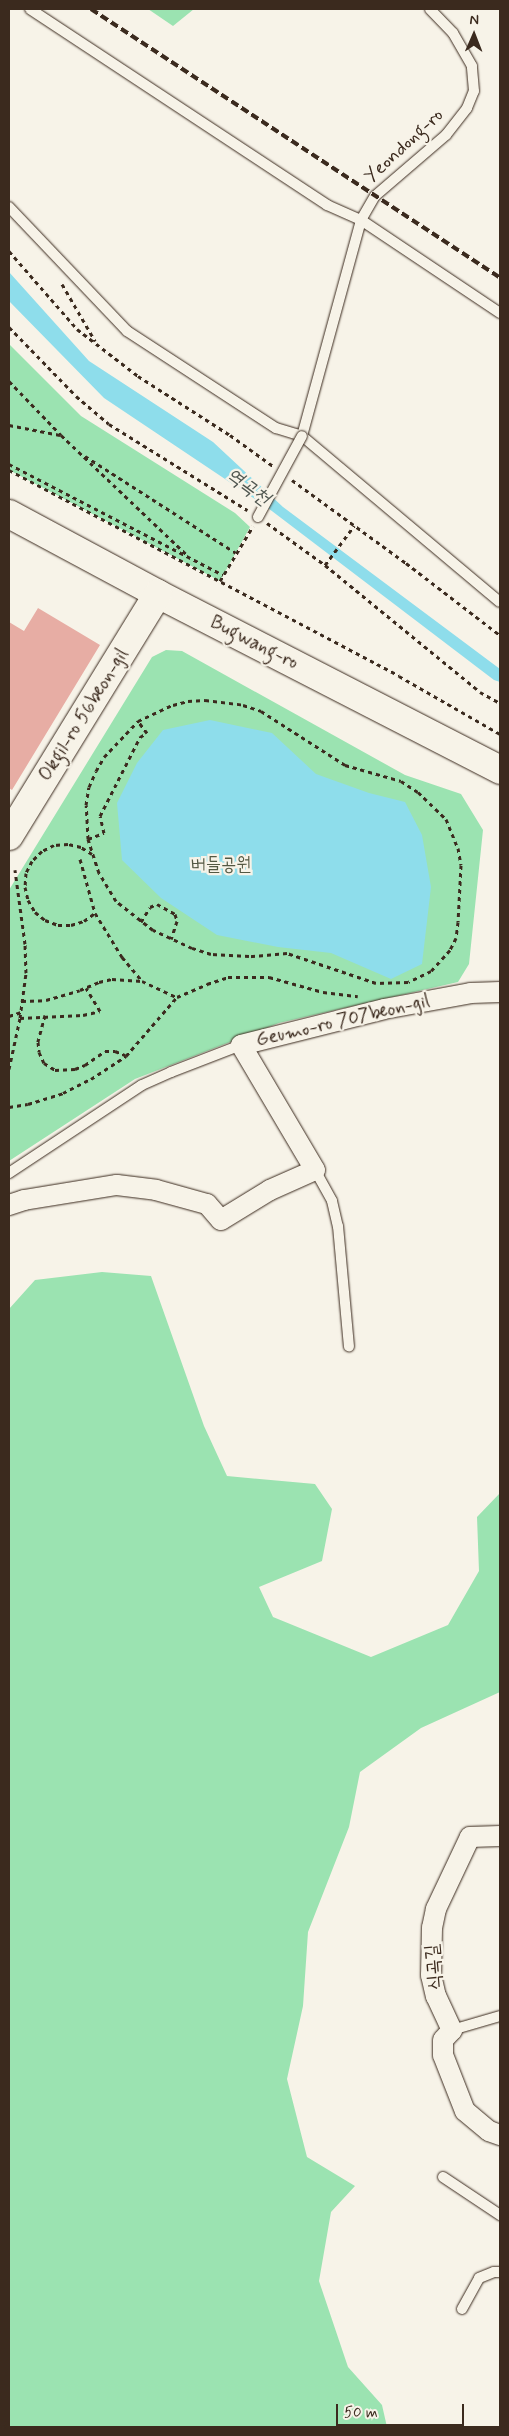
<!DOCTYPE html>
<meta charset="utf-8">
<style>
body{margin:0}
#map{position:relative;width:509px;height:2436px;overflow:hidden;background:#f7f3e8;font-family:Mynerve,"Poor Story",sans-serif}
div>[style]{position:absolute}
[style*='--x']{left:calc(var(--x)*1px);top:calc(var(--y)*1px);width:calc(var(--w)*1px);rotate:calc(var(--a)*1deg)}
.green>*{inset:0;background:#9be3b1}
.water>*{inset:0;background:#8eddeb}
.building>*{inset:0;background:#e7ada4}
.path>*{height:3px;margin-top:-1.5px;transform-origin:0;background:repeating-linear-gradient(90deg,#3b2a1e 0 4px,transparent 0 8px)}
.roads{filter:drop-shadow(0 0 1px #3b2a1e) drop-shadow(0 0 1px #3b2a1e)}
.lane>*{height:10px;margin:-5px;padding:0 5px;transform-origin:5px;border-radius:5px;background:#f7f3e8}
.street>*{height:20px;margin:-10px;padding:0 10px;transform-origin:10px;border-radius:10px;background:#f7f3e8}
.secondary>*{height:28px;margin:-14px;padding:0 14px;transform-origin:14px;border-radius:14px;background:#f7f3e8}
.rail>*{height:4px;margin-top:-2px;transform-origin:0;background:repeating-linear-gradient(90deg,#3b2a1e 0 8px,transparent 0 12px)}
.bridges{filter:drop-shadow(0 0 1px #3b2a1e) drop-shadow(0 0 1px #3b2a1e)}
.lane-bridge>*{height:10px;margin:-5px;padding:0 5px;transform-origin:5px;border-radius:5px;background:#f7f3e8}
span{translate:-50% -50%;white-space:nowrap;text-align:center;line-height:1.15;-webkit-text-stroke:4.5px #f7f3e8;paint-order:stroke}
.street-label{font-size:19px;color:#3b2a1e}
.park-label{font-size:19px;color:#535843}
.water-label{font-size:20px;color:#505751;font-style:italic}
.frame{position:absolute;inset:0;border:10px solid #3b2a1e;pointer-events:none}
.north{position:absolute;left:449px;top:10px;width:50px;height:50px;-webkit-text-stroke:4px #f7f3e8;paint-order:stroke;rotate:1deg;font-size:14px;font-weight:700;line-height:20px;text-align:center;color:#3b2a1e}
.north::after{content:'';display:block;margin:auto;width:18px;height:22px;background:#3b2a1e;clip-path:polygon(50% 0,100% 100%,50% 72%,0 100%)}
.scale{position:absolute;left:336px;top:2404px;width:128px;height:22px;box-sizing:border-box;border:2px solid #3b2a1e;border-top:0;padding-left:6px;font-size:15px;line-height:18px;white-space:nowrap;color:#3b2a1e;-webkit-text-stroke:4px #f7f3e8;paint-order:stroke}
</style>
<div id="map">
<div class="green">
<i style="clip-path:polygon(148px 9px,194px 9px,173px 26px)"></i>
<i style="clip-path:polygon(9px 344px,81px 416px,235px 513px,250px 527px,220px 581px,9px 470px)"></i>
<i style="clip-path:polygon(166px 650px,182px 651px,405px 775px,461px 794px,483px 830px,469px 964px,458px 982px,279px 1023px,135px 1079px,9px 1161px,9px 890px,152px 657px)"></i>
<i style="clip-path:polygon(102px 1272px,151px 1276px,204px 1426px,227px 1476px,315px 1484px,332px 1509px,322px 1561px,259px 1587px,273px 1617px,371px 1657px,448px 1625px,479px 1571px,477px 1517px,500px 1493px,500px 1692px,421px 1728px,360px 1772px,349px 1827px,308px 1932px,303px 2006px,287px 2079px,307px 2157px,355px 2186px,331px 2212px,319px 2281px,348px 2367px,382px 2405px,387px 2427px,9px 2427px,9px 1309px,35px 1280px)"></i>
</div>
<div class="water">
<i style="clip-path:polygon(9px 272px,89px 361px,213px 442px,283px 507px,500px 669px,500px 682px,494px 680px,264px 505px,104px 398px,9px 301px)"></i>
<i style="clip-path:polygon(210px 720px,272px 733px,316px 774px,369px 793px,405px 802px,422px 835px,431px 887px,422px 964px,391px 979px,331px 953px,278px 947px,217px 935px,161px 898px,122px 860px,117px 803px,137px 763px,163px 730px)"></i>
</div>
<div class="building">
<i style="clip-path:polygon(38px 608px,100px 645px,12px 790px,9px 788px,9px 622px,24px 631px)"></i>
</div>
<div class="path">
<i style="--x:9;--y:251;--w:103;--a:48.9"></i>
<i style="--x:77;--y:329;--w:77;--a:37.6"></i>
<i style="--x:138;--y:376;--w:109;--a:32.7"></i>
<i style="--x:230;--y:435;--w:53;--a:35.8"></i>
<i style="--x:62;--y:284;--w:66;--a:59.9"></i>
<i style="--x:9;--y:327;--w:96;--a:45.8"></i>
<i style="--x:76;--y:396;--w:43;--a:40.3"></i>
<i style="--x:109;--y:424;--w:163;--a:31.9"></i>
<i style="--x:9;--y:381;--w:75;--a:46.1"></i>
<i style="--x:61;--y:435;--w:175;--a:43.6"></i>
<i style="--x:9;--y:425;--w:52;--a:11.1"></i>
<i style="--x:85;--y:456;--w:179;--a:32.7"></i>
<i style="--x:9;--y:464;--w:241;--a:27.4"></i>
<i style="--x:9;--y:470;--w:441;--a:27.8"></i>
<i style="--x:399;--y:676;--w:116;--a:29.9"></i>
<i style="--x:292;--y:480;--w:141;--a:36.1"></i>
<i style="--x:406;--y:563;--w:118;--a:37.5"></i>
<i style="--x:267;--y:523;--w:72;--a:35.9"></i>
<i style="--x:325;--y:565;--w:200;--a:39.3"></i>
<i style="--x:480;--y:692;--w:23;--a:29"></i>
<i style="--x:325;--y:565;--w:49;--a:-53.4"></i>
<i style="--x:220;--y:581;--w:64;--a:-59"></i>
<i style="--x:205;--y:700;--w:38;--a:7"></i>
<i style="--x:243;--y:705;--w:19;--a:18"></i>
<i style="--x:261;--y:711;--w:100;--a:32.7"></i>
<i style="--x:345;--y:765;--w:58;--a:15.9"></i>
<i style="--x:401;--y:781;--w:20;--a:33"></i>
<i style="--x:418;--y:792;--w:39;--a:44"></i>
<i style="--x:446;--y:819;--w:31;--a:68"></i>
<i style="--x:458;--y:848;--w:17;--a:80"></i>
<i style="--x:461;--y:865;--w:57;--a:93"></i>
<i style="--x:458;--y:922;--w:16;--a:97"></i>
<i style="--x:456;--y:938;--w:13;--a:117"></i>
<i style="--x:450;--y:950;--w:28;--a:132"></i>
<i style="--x:431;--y:971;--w:25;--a:154"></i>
<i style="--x:408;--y:982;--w:32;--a:178"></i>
<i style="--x:376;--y:983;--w:94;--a:-161.4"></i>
<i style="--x:287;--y:953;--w:38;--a:175"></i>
<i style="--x:249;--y:956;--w:38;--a:-177"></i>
<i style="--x:211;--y:954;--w:20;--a:-162"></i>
<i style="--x:192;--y:948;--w:43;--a:-155.2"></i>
<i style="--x:153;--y:930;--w:47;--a:-141.9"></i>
<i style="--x:116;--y:901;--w:33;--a:-121"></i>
<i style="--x:99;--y:873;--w:36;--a:-108"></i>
<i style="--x:88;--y:839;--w:34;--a:-93"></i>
<i style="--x:86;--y:805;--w:18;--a:-81"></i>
<i style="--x:89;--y:787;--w:17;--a:-66"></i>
<i style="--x:96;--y:771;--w:16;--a:-60"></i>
<i style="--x:104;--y:757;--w:50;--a:-46.6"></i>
<i style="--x:138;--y:721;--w:38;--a:-25"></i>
<i style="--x:173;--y:705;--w:16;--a:-15"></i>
<i style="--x:188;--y:701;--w:17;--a:-3"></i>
<i style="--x:88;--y:839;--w:17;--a:-21"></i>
<i style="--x:104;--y:833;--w:17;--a:-103"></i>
<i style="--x:100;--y:816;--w:89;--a:-63.1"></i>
<i style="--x:140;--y:737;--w:8;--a:-30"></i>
<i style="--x:147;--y:733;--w:15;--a:-127"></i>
<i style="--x:92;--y:854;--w:13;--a:-148"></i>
<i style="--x:81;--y:847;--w:13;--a:-167"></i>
<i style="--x:68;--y:844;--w:14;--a:176"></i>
<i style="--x:54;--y:845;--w:13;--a:153"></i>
<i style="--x:42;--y:851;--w:14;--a:135"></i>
<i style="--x:32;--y:861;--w:13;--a:117"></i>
<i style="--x:26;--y:873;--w:14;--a:94"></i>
<i style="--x:25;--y:887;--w:13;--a:77"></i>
<i style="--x:28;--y:900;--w:14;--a:60"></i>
<i style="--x:35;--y:912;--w:13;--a:39"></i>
<i style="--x:45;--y:920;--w:14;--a:21"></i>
<i style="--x:58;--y:925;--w:13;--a:0"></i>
<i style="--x:71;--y:925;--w:14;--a:-17"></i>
<i style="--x:84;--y:921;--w:14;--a:-36"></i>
<i style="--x:80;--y:859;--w:56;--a:74.5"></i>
<i style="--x:95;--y:913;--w:52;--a:58.5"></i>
<i style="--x:122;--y:957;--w:31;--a:50"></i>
<i style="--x:141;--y:922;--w:17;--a:-59"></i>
<i style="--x:150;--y:907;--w:8;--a:-23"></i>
<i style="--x:157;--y:904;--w:21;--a:29"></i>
<i style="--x:175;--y:914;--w:7;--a:74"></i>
<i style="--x:177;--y:921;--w:19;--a:108"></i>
<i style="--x:22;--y:1001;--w:24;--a:-2"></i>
<i style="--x:46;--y:1000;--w:35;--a:-16"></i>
<i style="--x:80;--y:990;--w:21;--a:-23"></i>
<i style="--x:99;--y:982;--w:13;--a:-13"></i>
<i style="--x:112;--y:979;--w:30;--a:4"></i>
<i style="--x:142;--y:981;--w:38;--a:25"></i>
<i style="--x:45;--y:1015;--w:28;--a:105"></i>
<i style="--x:38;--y:1042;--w:10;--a:84"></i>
<i style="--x:39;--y:1052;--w:12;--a:66"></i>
<i style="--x:44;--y:1063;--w:13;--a:32"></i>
<i style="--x:55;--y:1070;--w:20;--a:-3"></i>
<i style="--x:75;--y:1069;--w:11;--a:-22"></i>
<i style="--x:85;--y:1065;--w:24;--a:-35"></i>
<i style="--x:105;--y:1051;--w:10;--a:0"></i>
<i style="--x:115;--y:1051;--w:11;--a:22"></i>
<i style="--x:9;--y:1016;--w:13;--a:-18"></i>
<i style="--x:20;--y:1018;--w:63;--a:-2.7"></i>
<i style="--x:83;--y:1015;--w:17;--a:-13"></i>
<i style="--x:100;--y:1011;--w:27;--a:-121"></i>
<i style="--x:9;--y:1069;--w:52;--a:-77.8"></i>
<i style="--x:20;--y:1018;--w:45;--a:-82.4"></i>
<i style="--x:26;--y:973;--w:29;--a:-92"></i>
<i style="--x:25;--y:944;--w:75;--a:-97.7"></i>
<i style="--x:9;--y:1107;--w:19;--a:-9"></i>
<i style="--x:28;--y:1104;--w:37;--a:-17"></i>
<i style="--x:63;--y:1093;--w:31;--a:-27"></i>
<i style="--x:91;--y:1079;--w:42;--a:-33.3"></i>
<i style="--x:126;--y:1056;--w:78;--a:-49.2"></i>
<i style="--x:177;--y:997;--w:33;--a:-23"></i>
<i style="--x:207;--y:984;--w:22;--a:-18"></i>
<i style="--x:228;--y:977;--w:41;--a:0"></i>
<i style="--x:269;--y:977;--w:56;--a:15.5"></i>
<i style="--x:323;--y:992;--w:35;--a:7"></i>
</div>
<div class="roads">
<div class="lane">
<i style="--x:30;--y:9;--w:356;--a:33.4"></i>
<i style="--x:327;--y:205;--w:37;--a:24"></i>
<i style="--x:361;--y:220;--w:167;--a:33.8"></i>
<i style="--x:9;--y:207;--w:171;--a:46.4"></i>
<i style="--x:127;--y:331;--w:178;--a:33.1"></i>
<i style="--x:276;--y:428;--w:27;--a:17"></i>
<i style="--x:302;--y:436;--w:258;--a:40"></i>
<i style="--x:302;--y:436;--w:224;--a:-74.7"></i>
<i style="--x:361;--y:220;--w:28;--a:-60"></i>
<i style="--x:375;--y:196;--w:94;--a:-40.7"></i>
<i style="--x:446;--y:135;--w:34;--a:-52"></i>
<i style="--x:467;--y:108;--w:18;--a:-68"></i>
<i style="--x:474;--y:91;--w:25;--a:-95"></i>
<i style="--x:472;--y:66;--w:38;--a:-120"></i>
<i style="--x:453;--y:33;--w:33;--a:-134"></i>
<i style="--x:315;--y:1170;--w:35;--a:61"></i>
<i style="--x:332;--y:1201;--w:26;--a:77"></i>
<i style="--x:338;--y:1226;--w:121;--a:84.8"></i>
<i style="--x:9;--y:1173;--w:159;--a:-33.5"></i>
<i style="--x:142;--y:1085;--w:32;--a:-24"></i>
<i style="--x:171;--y:1072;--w:75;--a:-21.1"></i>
<i style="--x:452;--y:2030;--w:50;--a:-16.3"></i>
<i style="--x:443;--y:2177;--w:69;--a:33.7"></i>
<i style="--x:462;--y:2309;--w:35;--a:-61"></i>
<i style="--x:479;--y:2278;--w:16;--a:-22"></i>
<i style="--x:494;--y:2272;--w:6;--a:0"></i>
</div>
<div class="street">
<i style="--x:9;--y:1205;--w:16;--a:-18"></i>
<i style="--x:24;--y:1200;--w:94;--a:-9.2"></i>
<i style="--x:117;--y:1185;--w:39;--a:7"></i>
<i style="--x:156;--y:1190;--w:53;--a:15.4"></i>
<i style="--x:207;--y:1204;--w:21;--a:49"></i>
<i style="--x:221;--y:1220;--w:57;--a:-31.5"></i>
<i style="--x:270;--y:1190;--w:49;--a:-24"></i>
<i style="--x:315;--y:1170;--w:145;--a:-120.6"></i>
<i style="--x:241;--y:1045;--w:147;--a:-14.1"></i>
<i style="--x:384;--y:1009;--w:88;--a:-10.4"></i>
<i style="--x:471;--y:993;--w:29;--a:-2"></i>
<i style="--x:500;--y:1836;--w:30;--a:178"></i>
<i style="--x:470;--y:1837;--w:80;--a:115.3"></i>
<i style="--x:436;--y:1909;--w:19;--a:102"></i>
<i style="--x:432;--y:1928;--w:47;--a:91.2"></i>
<i style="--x:431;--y:1975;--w:22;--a:77"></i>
<i style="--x:436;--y:1996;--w:38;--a:65"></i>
<i style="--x:452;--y:2030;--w:13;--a:132"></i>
<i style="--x:443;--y:2040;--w:15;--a:90"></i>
<i style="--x:443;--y:2055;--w:60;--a:68.6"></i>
<i style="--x:465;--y:2111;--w:31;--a:40"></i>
<i style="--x:489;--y:2131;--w:12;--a:20"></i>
</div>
<div class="secondary">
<i style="--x:9;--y:514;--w:169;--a:28.2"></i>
<i style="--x:158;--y:594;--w:385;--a:27.2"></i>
<i style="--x:9;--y:836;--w:284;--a:-58.4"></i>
</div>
</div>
<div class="rail">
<i style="--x:91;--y:9;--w:490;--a:33.3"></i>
</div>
<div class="bridges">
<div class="lane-bridge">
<i style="--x:258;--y:517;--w:92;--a:-61.5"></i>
</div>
</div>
<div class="street-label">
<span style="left:404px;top:146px;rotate:-43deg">Yeondong-ro</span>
<span style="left:254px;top:643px;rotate:27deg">Bugwang-ro</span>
<span style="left:84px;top:715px;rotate:-58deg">Okgil-ro 56beon-gil</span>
<span style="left:343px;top:1021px;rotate:-13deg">Geumo-ro 707beon-gil</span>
<span style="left:434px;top:1967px;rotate:-95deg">식곡길</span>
</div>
<div class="park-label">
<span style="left:221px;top:865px">버들공원</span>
</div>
<div class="water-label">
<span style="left:248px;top:487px;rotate:36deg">역곡천</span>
</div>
<div class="frame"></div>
<div class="north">N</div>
<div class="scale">50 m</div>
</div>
